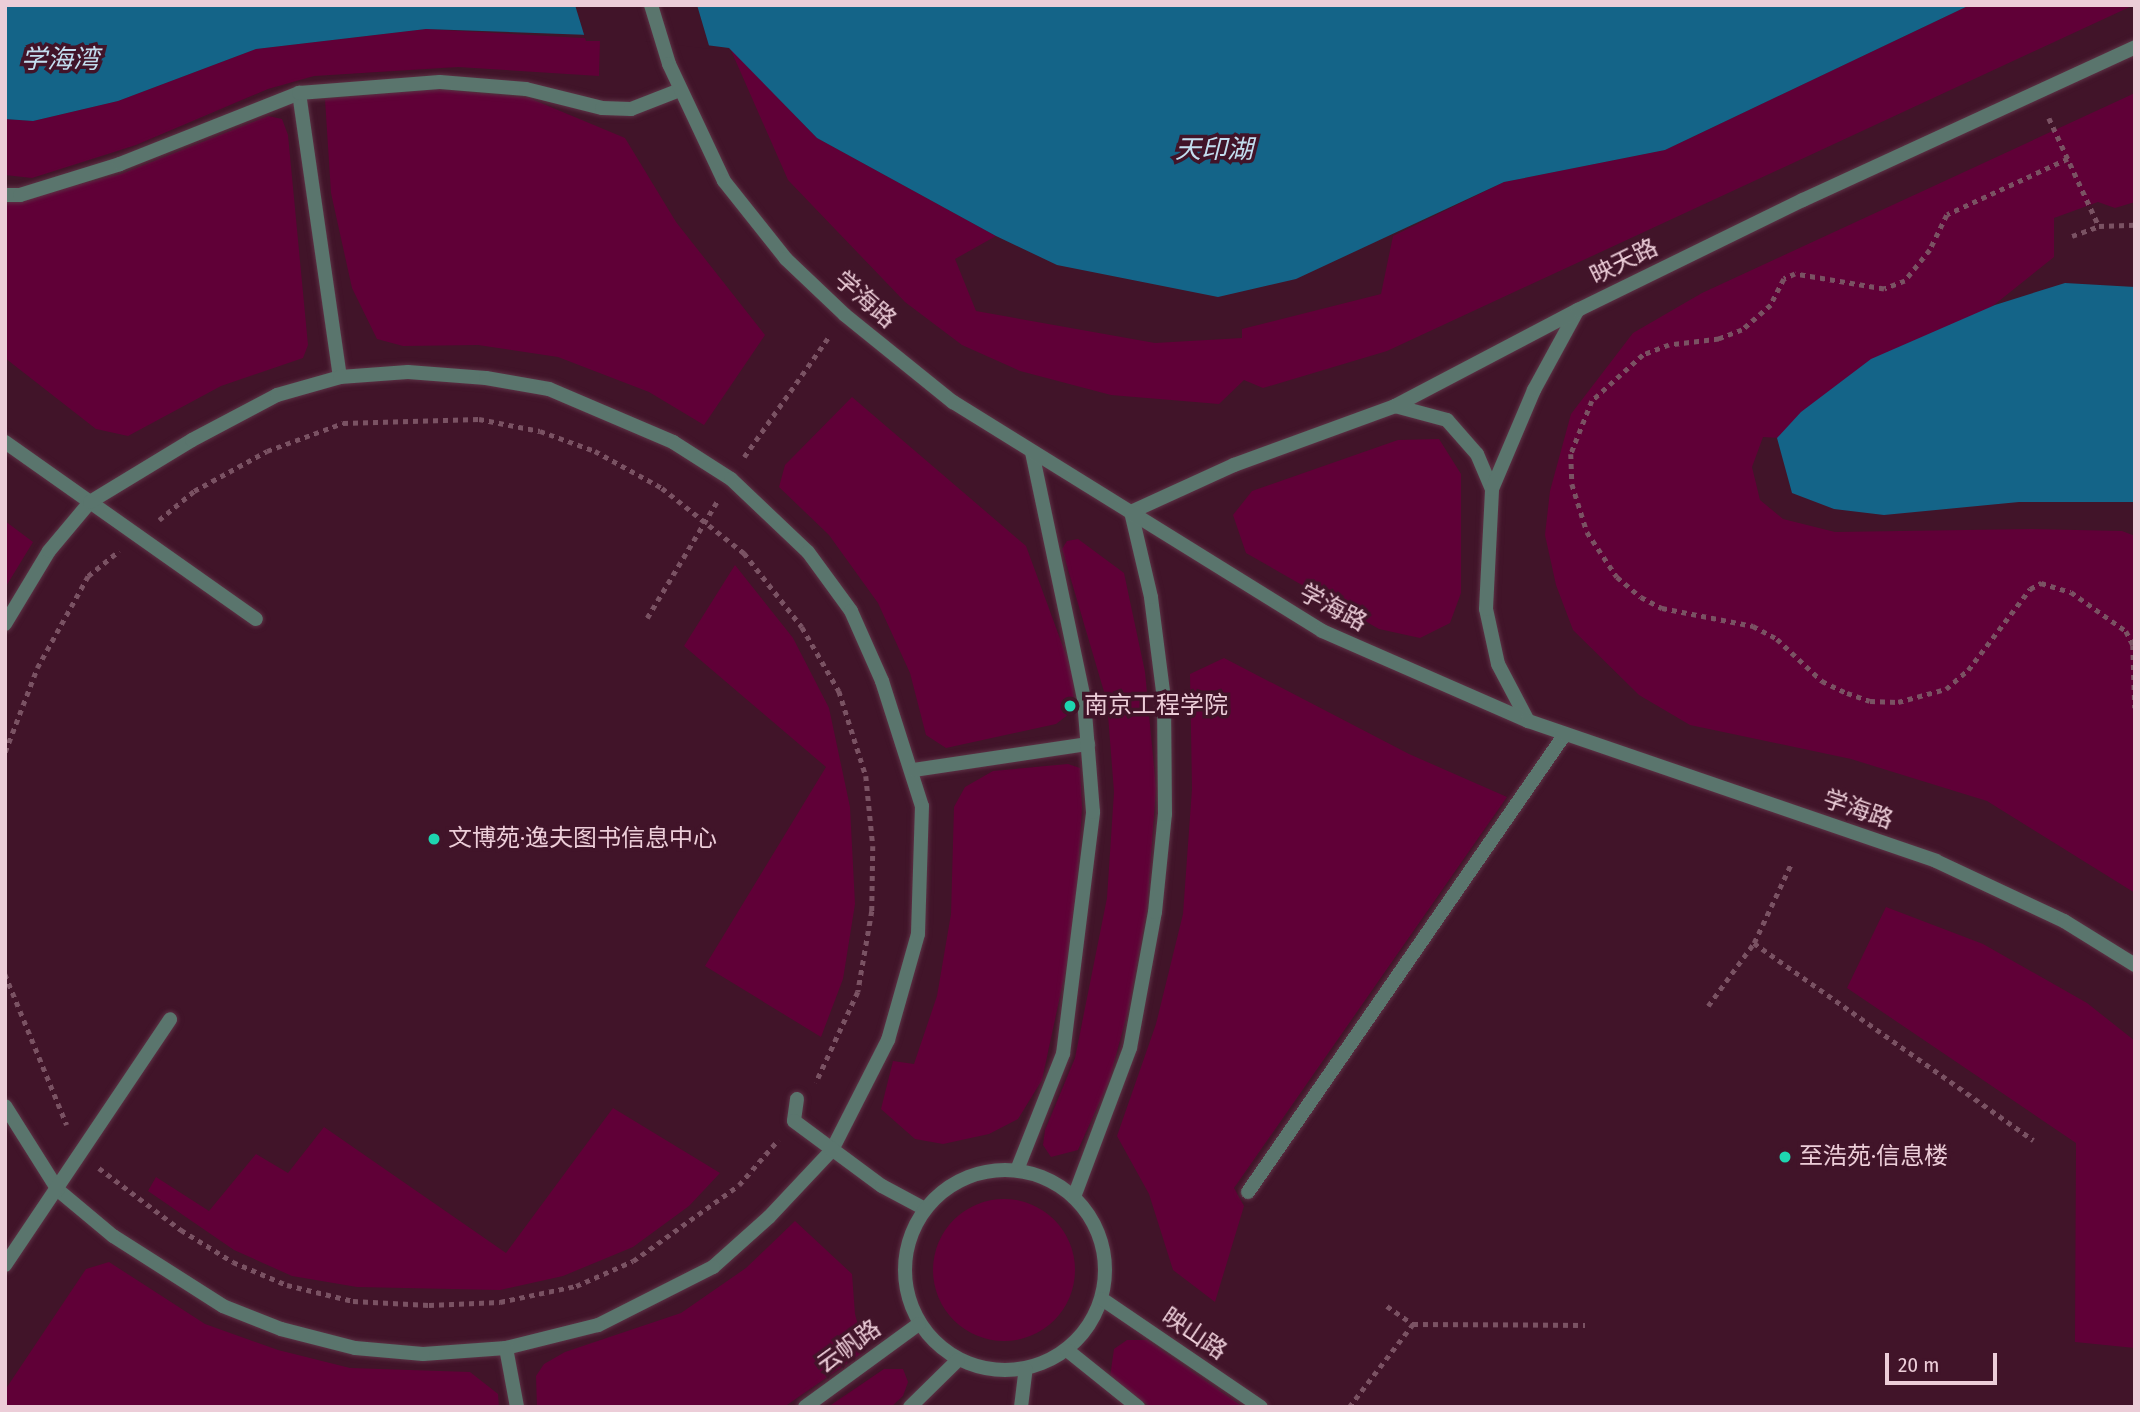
<!DOCTYPE html>
<meta charset="utf-8">
<style>
body{margin:0}
#map{position:relative;width:2140px;height:1412px;overflow:hidden;background:#411429;font-family:"Fira Sans Condensed","Noto Sans SC",sans-serif}
div>[style]{position:absolute}
[style*='--x']{left:calc(var(--x)*1px);top:calc(var(--y)*1px);width:calc(var(--w)*1px);rotate:calc(var(--a)*1deg)}
.green>*{inset:0;background:#600037}
.round{border-radius:50%}
.water>*{inset:0;background:#146488}
.pier>*{inset:0;background:#411429}
.path>*{height:4.5px;margin-top:-2.25px;transform-origin:0;background:repeating-linear-gradient(90deg,#7a5263 0 5px,transparent 0 10px)}
.roads{filter:drop-shadow(0 0 2px #5c3245) drop-shadow(0 0 2px #5c3245)}
.lane>*{height:14px;margin:-7px;padding:0 7px;transform-origin:7px;border-radius:7px;background:#5a756d}
.lane>.ring{margin:-7px;padding:0;box-sizing:content-box;background:none;border:14px solid #5a756d;border-radius:50%}
.street>*{height:14px;margin:-7px;padding:0 7px;transform-origin:7px;border-radius:7px;background:#5a756d}
.dots>*{width:19px;height:19px;translate:-50% -50%;box-sizing:border-box;border:4px solid #411429;border-radius:50%}
span{translate:-50% -50%;white-space:nowrap;text-align:center;line-height:1.15;-webkit-text-stroke:7px #411429;paint-order:stroke}
.street-label{font-size:24px;color:#eccdd8}
.poi-label{font-size:24px;color:#eccdd8}
.left{translate:0 -50%;text-align:left}
.water-label{font-size:26px;color:#c3deef;font-style:italic}
.frame{position:absolute;inset:0;border:7px solid #eccdd8;pointer-events:none}
.scale{position:absolute;left:1885px;top:1353px;width:112px;height:32px;box-sizing:border-box;border:4px solid #eccdd8;border-top:0;padding-left:9px;font-size:21px;line-height:24px;white-space:nowrap;color:#eccdd8;-webkit-text-stroke:5px #411429;paint-order:stroke}
</style>
<div id="map">
<div class="green">
<i style="clip-path:polygon(1970px 5px,2134px 5px,1387px 351px,1263px 388px,1244px 380px,1219px 404px,1111px 395px,1020px 371px,962px 345px,905px 302px,788px 180px,730px 48px,817px 138px,996px 236px,955px 259px,976px 311px,1155px 343px,1242px 338px,1242px 329px,1381px 294px,1393px 236px,1504px 182px,1665px 150px)"></i>
<i style="clip-path:polygon(426px 29px,600px 39px,599px 76px,458px 67px,314px 76px,268px 89px,136px 145px,32px 178px,5px 175px,5px 119px,33px 121px,118px 101px,256px 49px)"></i>
<i style="clip-path:polygon(437px 89px,529px 98px,625px 138px,676px 222px,765px 335px,704px 425px,649px 392px,558px 357px,478px 345px,403px 346px,377px 339px,352px 288px,331px 193px,325px 99px)"></i>
<i style="clip-path:polygon(2135px 93px,2135px 202px,2115px 208px,2098px 202px,2054px 218px,2054px 257px,1994px 305px,1779px 438px,1763px 437px,1752px 467px,1760px 500px,1783px 519px,1835px 532px,2031px 529px,2122px 531px,2135px 536px,2135px 893px,1987px 801px,1851px 759px,1690px 725px,1639px 695px,1573px 630px,1556px 585px,1545px 535px,1550px 491px,1571px 414px,1633px 333px,1702px 293px)"></i>
<i style="clip-path:polygon(268px 116px,282px 119px,288px 135px,308px 345px,303px 358px,221px 386px,128px 436px,96px 429px,5px 358px,5px 203px,121px 174px)"></i>
<i style="clip-path:polygon(852px 397px,1026px 546px,1073px 674px,1074px 710px,1056px 724px,946px 748px,926px 735px,910px 673px,878px 603px,829px 535px,779px 487px,785px 465px)"></i>
<i style="clip-path:polygon(1439px 439px,1461px 474px,1461px 593px,1450px 623px,1420px 638px,1379px 629px,1246px 553px,1233px 515px,1252px 491px,1398px 440px)"></i>
<i style="clip-path:polygon(5px 521px,33px 542px,5px 588px)"></i>
<i style="clip-path:polygon(1078px 539px,1124px 573px,1145px 672px,1156px 788px,1147px 910px,1128px 1011px,1109px 1081px,1078px 1150px,1051px 1157px,1043px 1145px,1045px 1130px,1075px 1058px,1107px 898px,1114px 792px,1107px 702px,1062px 549px,1067px 541px)"></i>
<i style="clip-path:polygon(735px 565px,793px 638px,829px 708px,850px 807px,855px 904px,843px 979px,821px 1037px,705px 966px,826px 767px,684px 646px)"></i>
<i style="clip-path:polygon(1224px 658px,1409px 754px,1507px 797px,1234px 1188px,1244px 1206px,1215px 1302px,1173px 1270px,1149px 1194px,1117px 1136px,1156px 1024px,1183px 914px,1192px 789px,1190px 674px)"></i>
<i style="clip-path:polygon(1068px 764px,1080px 768px,1082px 808px,1074px 931px,1042px 1080px,1018px 1119px,989px 1134px,943px 1144px,915px 1139px,881px 1109px,893px 1061px,914px 1064px,937px 996px,951px 914px,954px 807px,965px 787px,993px 771px)"></i>
<i style="clip-path:polygon(1886px 907px,1983px 944px,2087px 1003px,2135px 1041px,2135px 1348px,2075px 1342px,2076px 1143px,1847px 988px)"></i>
<i style="clip-path:polygon(613px 1108px,720px 1173px,689px 1206px,633px 1247px,563px 1276px,500px 1290px,357px 1287px,292px 1276px,234px 1250px,148px 1191px,156px 1177px,209px 1211px,256px 1154px,288px 1173px,324px 1127px,506px 1253px)"></i>
<i class="round" style="left:933px;top:1199px;width:142px;height:142px"></i>
<i style="clip-path:polygon(795px 1221px,852px 1274px,855px 1314px,865px 1351px,784px 1407px,537px 1407px,536px 1376px,544px 1364px,565px 1352px,681px 1313px,746px 1268px)"></i>
<i style="clip-path:polygon(109px 1262px,205px 1324px,278px 1350px,350px 1368px,470px 1372px,498px 1394px,499px 1407px,5px 1407px,5px 1390px,86px 1269px)"></i>
<i style="clip-path:polygon(1127px 1340px,1147px 1340px,1243px 1407px,1150px 1407px,1110px 1377px,1114px 1349px)"></i>
<i style="clip-path:polygon(884px 1369px,903px 1369px,908px 1382px,903px 1396px,891px 1407px,828px 1407px)"></i>
</div>
<div class="water">
<i style="clip-path:polygon(5px 5px,1970px 5px,1665px 150px,1504px 182px,1296px 279px,1218px 297px,1057px 265px,996px 236px,817px 138px,729px 48px,644px 37px,426px 29px,256px 49px,118px 101px,33px 121px,5px 119px)"></i>
<i style="clip-path:polygon(2065px 283px,2135px 287px,2135px 502px,2019px 502px,1884px 515px,1834px 509px,1792px 493px,1777px 438px,1801px 412px,1871px 359px,1995px 305px)"></i>
</div>
<div class="pier">
<i style="clip-path:polygon(575px 5px,697px 5px,710px 49px,644px 41px,586px 41px)"></i>
</div>
<div class="path">
<i style="--x:2049;--y:118;--w:119;--a:65.2"></i>
<i style="--x:2068;--y:159;--w:133;--a:155.2"></i>
<i style="--x:1947;--y:215;--w:39;--a:116"></i>
<i style="--x:1930;--y:250;--w:40;--a:129"></i>
<i style="--x:1905;--y:281;--w:22;--a:159"></i>
<i style="--x:1884;--y:289;--w:90;--a:-170.4"></i>
<i style="--x:1795;--y:274;--w:12;--a:156"></i>
<i style="--x:1784;--y:279;--w:29;--a:117"></i>
<i style="--x:1771;--y:305;--w:38;--a:139"></i>
<i style="--x:1742;--y:330;--w:25;--a:159"></i>
<i style="--x:1719;--y:339;--w:50;--a:173.2"></i>
<i style="--x:1669;--y:345;--w:28;--a:159"></i>
<i style="--x:1643;--y:355;--w:69;--a:138"></i>
<i style="--x:1592;--y:401;--w:57;--a:111.6"></i>
<i style="--x:1571;--y:454;--w:30;--a:88"></i>
<i style="--x:1572;--y:484;--w:50;--a:72.6"></i>
<i style="--x:1587;--y:532;--w:54;--a:56.3"></i>
<i style="--x:1617;--y:577;--w:31;--a:40"></i>
<i style="--x:1641;--y:597;--w:24;--a:28"></i>
<i style="--x:1662;--y:608;--w:93;--a:11.2"></i>
<i style="--x:1753;--y:626;--w:27;--a:28"></i>
<i style="--x:1777;--y:639;--w:62;--a:43"></i>
<i style="--x:1822;--y:681;--w:28;--a:26"></i>
<i style="--x:1847;--y:693;--w:24;--a:19"></i>
<i style="--x:1870;--y:701;--w:28;--a:2"></i>
<i style="--x:1898;--y:702;--w:50;--a:-15.2"></i>
<i style="--x:1946;--y:689;--w:29;--a:-41"></i>
<i style="--x:1968;--y:670;--w:102;--a:-52.6"></i>
<i style="--x:2030;--y:589;--w:13;--a:-29"></i>
<i style="--x:2041;--y:583;--w:31;--a:17"></i>
<i style="--x:2071;--y:592;--w:67;--a:35.3"></i>
<i style="--x:2126;--y:631;--w:16;--a:63"></i>
<i style="--x:2133;--y:645;--w:63;--a:88.2"></i>
<i style="--x:2072;--y:236;--w:29;--a:-20"></i>
<i style="--x:2099;--y:226;--w:36;--a:-2"></i>
<i style="--x:744;--y:457;--w:149;--a:-54.8"></i>
<i style="--x:159;--y:520;--w:45;--a:-39.6"></i>
<i style="--x:194;--y:491;--w:83;--a:-28.7"></i>
<i style="--x:267;--y:451;--w:81;--a:-20.2"></i>
<i style="--x:343;--y:423;--w:136;--a:-1.7"></i>
<i style="--x:479;--y:419;--w:62;--a:11.1"></i>
<i style="--x:540;--y:431;--w:59;--a:20"></i>
<i style="--x:595;--y:451;--w:77;--a:28.9"></i>
<i style="--x:662;--y:488;--w:105;--a:38.4"></i>
<i style="--x:744;--y:553;--w:94;--a:51.9"></i>
<i style="--x:802;--y:627;--w:74;--a:60"></i>
<i style="--x:839;--y:691;--w:89;--a:72.4"></i>
<i style="--x:866;--y:776;--w:70;--a:84.3"></i>
<i style="--x:873;--y:846;--w:65;--a:90.9"></i>
<i style="--x:872;--y:911;--w:82;--a:99.8"></i>
<i style="--x:858;--y:992;--w:100;--a:114.8"></i>
<i style="--x:647;--y:618;--w:138;--a:-59"></i>
<i style="--x:5;--y:752;--w:90;--a:-69.1"></i>
<i style="--x:37;--y:668;--w:105;--a:-61"></i>
<i style="--x:88;--y:576;--w:40;--a:-39"></i>
<i style="--x:1754;--y:943;--w:342;--a:35.2"></i>
<i style="--x:5;--y:974;--w:163;--a:67.7"></i>
<i style="--x:1708;--y:1006;--w:78;--a:-53.9"></i>
<i style="--x:1754;--y:943;--w:87;--a:-64.9"></i>
<i style="--x:99;--y:1168;--w:103;--a:37.1"></i>
<i style="--x:181;--y:1230;--w:61;--a:31.6"></i>
<i style="--x:233;--y:1262;--w:59;--a:23.1"></i>
<i style="--x:287;--y:1285;--w:68;--a:13.6"></i>
<i style="--x:353;--y:1301;--w:76;--a:3"></i>
<i style="--x:429;--y:1305;--w:71;--a:-2.4"></i>
<i style="--x:500;--y:1302;--w:78;--a:-11.9"></i>
<i style="--x:576;--y:1286;--w:62;--a:-23.7"></i>
<i style="--x:633;--y:1261;--w:130;--a:-35.6"></i>
<i style="--x:739;--y:1185;--w:60;--a:-49.1"></i>
<i style="--x:1387;--y:1306;--w:32;--a:35"></i>
<i style="--x:1349;--y:1407;--w:105;--a:-52.4"></i>
<i style="--x:1413;--y:1324;--w:172;--a:0.3"></i>
</div>
<div class="roads">
<div class="lane">
<i style="--x:299;--y:93;--w:287;--a:81.8"></i>
<i style="--x:5;--y:195;--w:15;--a:0"></i>
<i style="--x:20;--y:195;--w:105;--a:-17.2"></i>
<i style="--x:120;--y:164;--w:193;--a:-21.6"></i>
<i style="--x:299;--y:93;--w:141;--a:-4.5"></i>
<i style="--x:440;--y:82;--w:86;--a:4.7"></i>
<i style="--x:526;--y:89;--w:78;--a:14"></i>
<i style="--x:602;--y:108;--w:29;--a:2"></i>
<i style="--x:631;--y:109;--w:53;--a:-21.2"></i>
<i style="--x:1395;--y:406;--w:54;--a:15.1"></i>
<i style="--x:1447;--y:420;--w:45;--a:48.6"></i>
<i style="--x:1477;--y:454;--w:38;--a:67"></i>
<i style="--x:5;--y:442;--w:307;--a:35.2"></i>
<i style="--x:5;--y:624;--w:85;--a:-58.9"></i>
<i style="--x:49;--y:551;--w:64;--a:-50.1"></i>
<i style="--x:90;--y:502;--w:119;--a:-31.3"></i>
<i style="--x:192;--y:440;--w:96;--a:-27.9"></i>
<i style="--x:277;--y:395;--w:66;--a:-15.9"></i>
<i style="--x:340;--y:377;--w:68;--a:-4.2"></i>
<i style="--x:408;--y:372;--w:78;--a:4.4"></i>
<i style="--x:486;--y:378;--w:64;--a:9.9"></i>
<i style="--x:549;--y:389;--w:135;--a:23.1"></i>
<i style="--x:673;--y:442;--w:69;--a:32.5"></i>
<i style="--x:731;--y:479;--w:106;--a:43.5"></i>
<i style="--x:808;--y:552;--w:73;--a:53.9"></i>
<i style="--x:851;--y:611;--w:77;--a:66.1"></i>
<i style="--x:882;--y:681;--w:131;--a:72.3"></i>
<i style="--x:922;--y:806;--w:128;--a:91.8"></i>
<i style="--x:918;--y:934;--w:110;--a:105.8"></i>
<i style="--x:888;--y:1040;--w:123;--a:117"></i>
<i style="--x:832;--y:1150;--w:92;--a:133.2"></i>
<i style="--x:769;--y:1217;--w:75;--a:138.2"></i>
<i style="--x:713;--y:1267;--w:129;--a:153.2"></i>
<i style="--x:598;--y:1325;--w:95;--a:166"></i>
<i style="--x:506;--y:1348;--w:83;--a:175.9"></i>
<i style="--x:423;--y:1354;--w:68;--a:-175"></i>
<i style="--x:355;--y:1348;--w:76;--a:-165.6"></i>
<i style="--x:281;--y:1329;--w:62;--a:-158.4"></i>
<i style="--x:223;--y:1306;--w:130;--a:-147.5"></i>
<i style="--x:113;--y:1236;--w:72;--a:-140.1"></i>
<i style="--x:58;--y:1190;--w:99;--a:-122.2"></i>
<i style="--x:1528;--y:721;--w:64;--a:-117.8"></i>
<i style="--x:1498;--y:664;--w:56;--a:-102.3"></i>
<i style="--x:1486;--y:609;--w:120;--a:-87.1"></i>
<i style="--x:1492;--y:489;--w:108;--a:-67"></i>
<i style="--x:1534;--y:390;--w:90;--a:-61.4"></i>
<i style="--x:914;--y:770;--w:176;--a:-8.5"></i>
<i style="--x:797;--y:1099;--w:22;--a:98"></i>
<i style="--x:794;--y:1121;--w:109;--a:36.5"></i>
<i style="--x:882;--y:1186;--w:49;--a:28.1"></i>
<i class="ring" style="left:905px;top:1170px;width:186px;height:186px"></i>
<i style="--x:1017;--y:1170;--w:125;--a:-68.4"></i>
<i style="--x:1063;--y:1054;--w:244;--a:-82.9"></i>
<i style="--x:1093;--y:812;--w:113;--a:-94.6"></i>
<i style="--x:1084;--y:699;--w:251;--a:-101.9"></i>
<i style="--x:1248;--y:1192;--w:557;--a:-55.31"></i>
<i style="--x:1074;--y:1197;--w:159;--a:-69.4"></i>
<i style="--x:1130;--y:1048;--w:138;--a:-79.6"></i>
<i style="--x:1155;--y:912;--w:99;--a:-84.2"></i>
<i style="--x:1165;--y:814;--w:115;--a:-90.5"></i>
<i style="--x:1164;--y:699;--w:103;--a:-97.3"></i>
<i style="--x:1151;--y:597;--w:87;--a:-103.2"></i>
<i style="--x:1131;--y:512;--w:113;--a:-24.5"></i>
<i style="--x:1234;--y:465;--w:171;--a:-20.1"></i>
<i style="--x:1395;--y:406;--w:207;--a:-27.7"></i>
<i style="--x:1578;--y:310;--w:250;--a:-26.1"></i>
<i style="--x:1803;--y:200;--w:366;--a:-24.7"></i>
<i style="--x:5;--y:1265;--w:296;--a:-56.1"></i>
<i style="--x:1102;--y:1299;--w:192;--a:34.2"></i>
<i style="--x:506;--y:1348;--w:60;--a:79.4"></i>
<i style="--x:1067;--y:1350;--w:91;--a:38.8"></i>
<i style="--x:805;--y:1407;--w:141;--a:-36.1"></i>
<i style="--x:910;--y:1407;--w:67;--a:-44.4"></i>
<i style="--x:1021;--y:1407;--w:38;--a:-83"></i>
</div>
<div class="street">
<i style="--x:651;--y:5;--w:62;--a:73"></i>
<i style="--x:669;--y:64;--w:129;--a:64.8"></i>
<i style="--x:724;--y:181;--w:100;--a:51.5"></i>
<i style="--x:786;--y:259;--w:81;--a:43.5"></i>
<i style="--x:845;--y:315;--w:139;--a:38.9"></i>
<i style="--x:953;--y:402;--w:434;--a:31.8"></i>
<i style="--x:1322;--y:631;--w:225;--a:23.6"></i>
<i style="--x:1528;--y:721;--w:431;--a:18.9"></i>
<i style="--x:1936;--y:861;--w:141;--a:25.1"></i>
<i style="--x:2064;--y:921;--w:84;--a:31.8"></i>
</div>
</div>
<div class="dots">
<i style="left:1070px;top:706px;background:#1ed5b0"></i>
<i style="left:434px;top:839px;background:#1ed5b0"></i>
<i style="left:1785px;top:1157px;background:#1ed5b0"></i>
</div>
<div class="street-label">
<span style="left:1624px;top:262px;rotate:-26deg">映天路</span>
<span style="left:865px;top:300px;rotate:41deg">学海路</span>
<span style="left:1333px;top:608px;rotate:28deg">学海路</span>
<span style="left:1858px;top:810px;rotate:19deg">学海路</span>
<span style="left:1194px;top:1334px;rotate:34deg">映山路</span>
<span style="left:849px;top:1347px;rotate:-36deg">云帆路</span>
</div>
<div class="poi-label">
<span class="left" style="left:1084px;top:706px">南京工程学院</span>
<span class="left" style="left:448px;top:839px">文博苑·逸夫图书信息中心</span>
<span class="left" style="left:1799px;top:1157px">至浩苑·信息楼</span>
</div>
<div class="water-label">
<span style="left:60px;top:60px">学海湾</span>
<span style="left:1214px;top:150px">天印湖</span>
</div>
<div class="frame"></div>
<div class="scale">20 m</div>
</div>
